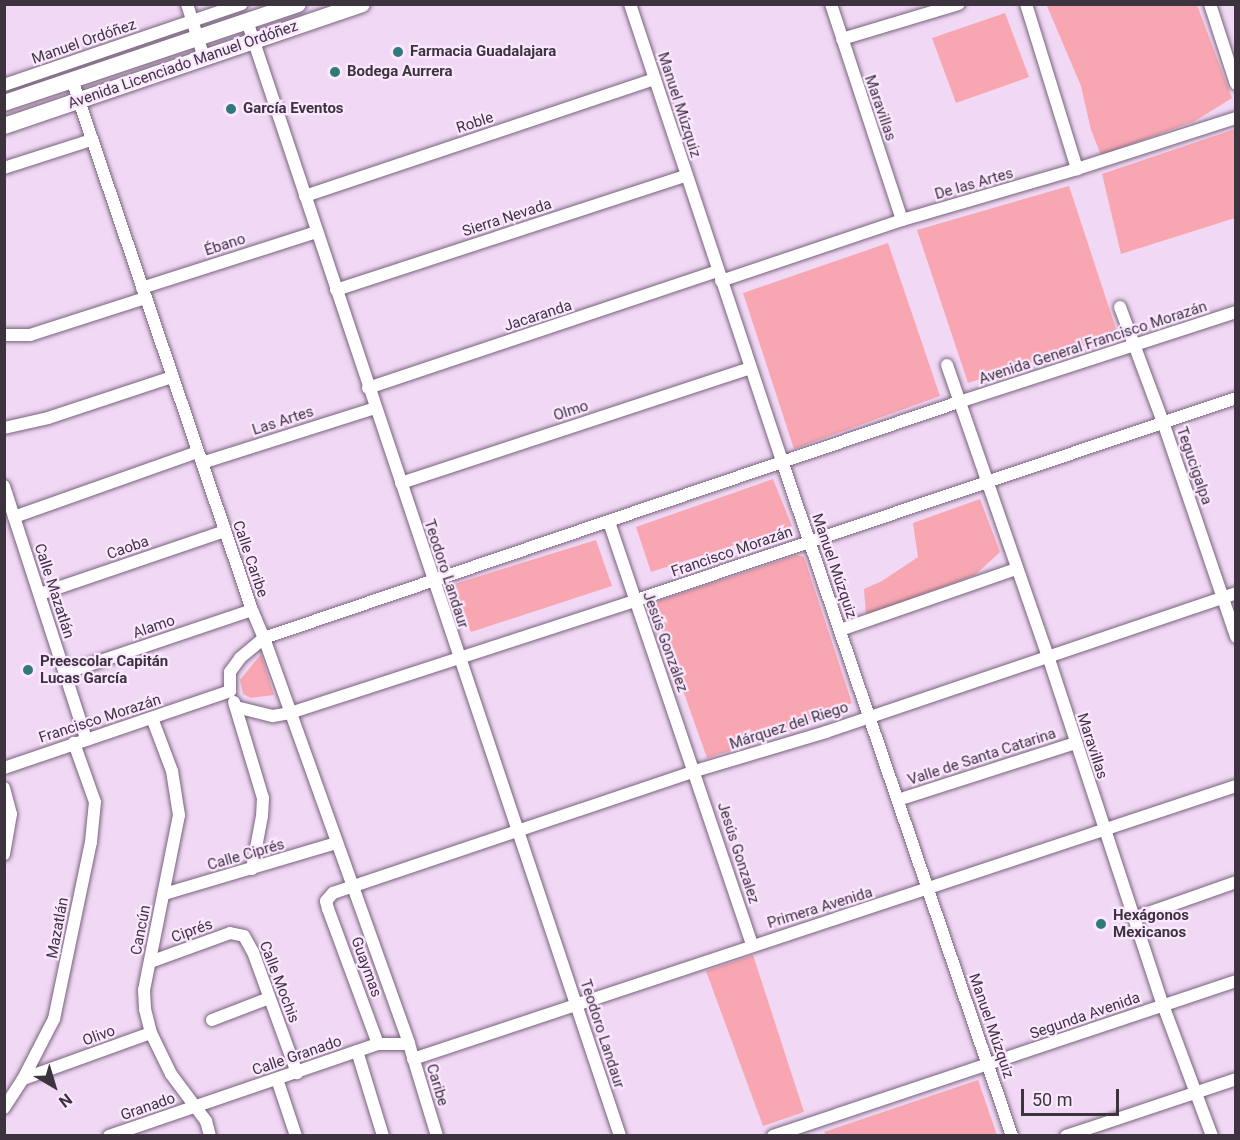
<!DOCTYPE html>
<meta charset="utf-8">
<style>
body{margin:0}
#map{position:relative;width:1240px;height:1140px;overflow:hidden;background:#f1d8f5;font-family:Roboto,sans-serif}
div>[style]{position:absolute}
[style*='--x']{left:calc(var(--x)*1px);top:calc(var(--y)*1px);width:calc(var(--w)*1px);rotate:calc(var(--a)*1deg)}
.green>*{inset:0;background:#f8a7b2}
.roads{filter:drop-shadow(0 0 2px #77627b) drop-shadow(0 0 2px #77627b)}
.minor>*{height:12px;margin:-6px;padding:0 6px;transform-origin:6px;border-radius:6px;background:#fff}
.secondary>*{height:16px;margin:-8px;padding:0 8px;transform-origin:8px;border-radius:8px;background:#fff}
.dots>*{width:16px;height:16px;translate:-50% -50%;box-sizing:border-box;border:3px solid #fbe7ff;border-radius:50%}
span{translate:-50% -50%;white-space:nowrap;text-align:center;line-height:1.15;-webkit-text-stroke:4.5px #fbe7ff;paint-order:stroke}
.street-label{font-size:15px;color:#3d333f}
.poi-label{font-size:15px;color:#3d333f;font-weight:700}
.left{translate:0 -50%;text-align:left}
.frame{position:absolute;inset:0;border:6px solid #3d333f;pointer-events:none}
.north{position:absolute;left:24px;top:1056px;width:60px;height:60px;-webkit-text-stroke:4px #fbe7ff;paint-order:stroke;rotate:142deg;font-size:16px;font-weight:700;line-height:24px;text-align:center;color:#3d333f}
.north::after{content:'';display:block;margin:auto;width:21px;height:27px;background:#3d333f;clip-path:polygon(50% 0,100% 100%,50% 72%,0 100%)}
.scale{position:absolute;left:1021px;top:1089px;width:98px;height:27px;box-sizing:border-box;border:3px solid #3d333f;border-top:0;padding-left:8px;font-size:18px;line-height:21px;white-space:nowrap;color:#3d333f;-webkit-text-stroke:4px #fbe7ff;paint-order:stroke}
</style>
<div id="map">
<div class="green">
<i style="clip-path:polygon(1049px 5px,1197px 5px,1232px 98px,1195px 121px,1101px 155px,1091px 130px,1081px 86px,1047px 6px)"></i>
<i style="clip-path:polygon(1005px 13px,1029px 77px,956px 103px,932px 38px)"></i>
<i style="clip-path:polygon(1235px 129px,1235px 218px,1121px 254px,1102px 174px)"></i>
<i style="clip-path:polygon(1069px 186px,1118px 335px,968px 383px,917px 230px)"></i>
<i style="clip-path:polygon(888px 243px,940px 396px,794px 449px,743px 293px)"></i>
<i style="clip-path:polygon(773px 479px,792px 526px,651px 572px,636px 527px)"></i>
<i style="clip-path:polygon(980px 499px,1000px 552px,975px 575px,866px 615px,864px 589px,882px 581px,918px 557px,913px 523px)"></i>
<i style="clip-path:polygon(596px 540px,612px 586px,471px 632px,451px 585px)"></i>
<i style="clip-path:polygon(797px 555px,804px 557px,852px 703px,820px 715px,786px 733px,707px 758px,652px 603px)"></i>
<i style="clip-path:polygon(261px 654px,274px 695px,251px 698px,243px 694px,240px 680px)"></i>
<i style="clip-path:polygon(753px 955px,804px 1112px,763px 1126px,706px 971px)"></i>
<i style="clip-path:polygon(978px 1080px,997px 1135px,826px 1135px,824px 1132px)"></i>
</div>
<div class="roads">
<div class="minor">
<i style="--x:187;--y:4;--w:57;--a:72.5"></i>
<i style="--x:630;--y:4;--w:485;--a:71.6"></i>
<i style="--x:783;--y:464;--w:710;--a:71.18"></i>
<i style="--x:831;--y:4;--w:227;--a:71.8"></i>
<i style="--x:1026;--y:4;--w:173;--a:72.8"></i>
<i style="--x:1210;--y:4;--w:84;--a:72"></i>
<i style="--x:247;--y:21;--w:1176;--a:71.5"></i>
<i style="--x:842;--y:39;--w:122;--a:-16.7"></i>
<i style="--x:72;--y:80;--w:560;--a:71.24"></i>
<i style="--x:252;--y:610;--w:30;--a:67"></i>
<i style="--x:264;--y:638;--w:431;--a:70.3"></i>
<i style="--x:409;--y:1044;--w:96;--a:73.1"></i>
<i style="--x:4;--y:85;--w:251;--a:-18.8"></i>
<i style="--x:4;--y:168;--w:91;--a:-17.8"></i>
<i style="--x:305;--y:196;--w:369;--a:-18.5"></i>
<i style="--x:721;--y:281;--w:191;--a:-18.6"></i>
<i style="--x:902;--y:220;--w:182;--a:-16.2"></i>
<i style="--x:1077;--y:169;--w:167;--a:-17.8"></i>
<i style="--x:142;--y:288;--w:183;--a:-17.8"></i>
<i style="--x:336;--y:290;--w:369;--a:-18.1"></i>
<i style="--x:1120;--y:307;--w:123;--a:69.5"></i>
<i style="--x:1163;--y:422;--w:227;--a:71.2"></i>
<i style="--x:4;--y:335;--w:26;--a:0"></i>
<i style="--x:30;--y:335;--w:121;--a:-17.8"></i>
<i style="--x:947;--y:365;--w:308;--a:70.9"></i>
<i style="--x:1048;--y:656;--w:367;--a:71.8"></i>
<i style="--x:1163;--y:1005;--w:140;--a:69.5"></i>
<i style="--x:368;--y:388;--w:369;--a:-18.5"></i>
<i style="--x:4;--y:428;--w:45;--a:-12.8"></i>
<i style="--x:48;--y:418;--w:131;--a:-18.3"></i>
<i style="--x:202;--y:463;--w:182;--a:-17.6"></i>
<i style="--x:401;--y:483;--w:368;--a:-18.2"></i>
<i style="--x:4;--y:486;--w:266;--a:72"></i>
<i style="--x:14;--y:517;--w:195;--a:-19.5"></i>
<i style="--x:609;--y:522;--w:447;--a:71.3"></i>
<i style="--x:40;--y:594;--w:195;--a:-18.8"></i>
<i style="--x:840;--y:630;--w:186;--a:-19.1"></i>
<i style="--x:65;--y:673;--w:197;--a:-18.6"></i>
<i style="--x:234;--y:702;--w:100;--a:73.2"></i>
<i style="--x:263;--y:798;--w:18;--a:93"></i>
<i style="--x:262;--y:816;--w:54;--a:100.7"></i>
<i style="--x:236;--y:707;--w:38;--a:14"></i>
<i style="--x:273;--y:716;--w:17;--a:-10"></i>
<i style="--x:290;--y:713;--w:362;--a:-18"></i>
<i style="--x:634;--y:601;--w:635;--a:-18.63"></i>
<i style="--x:152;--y:718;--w:57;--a:69.3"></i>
<i style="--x:172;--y:771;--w:45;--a:81"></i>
<i style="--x:179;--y:815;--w:178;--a:101.3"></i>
<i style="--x:144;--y:990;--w:19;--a:87"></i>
<i style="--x:145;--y:1009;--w:25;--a:76"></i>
<i style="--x:151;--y:1033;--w:46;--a:64"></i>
<i style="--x:171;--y:1074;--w:59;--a:53.3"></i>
<i style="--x:206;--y:1121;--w:16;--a:75"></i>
<i style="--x:4;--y:768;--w:239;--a:-18.8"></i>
<i style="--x:230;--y:691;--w:19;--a:-90"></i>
<i style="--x:230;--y:672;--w:17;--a:-54"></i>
<i style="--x:240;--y:658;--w:31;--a:-40"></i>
<i style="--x:264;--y:638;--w:734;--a:-18.76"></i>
<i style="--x:959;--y:402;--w:291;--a:-18"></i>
<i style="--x:4;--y:788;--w:27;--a:75"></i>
<i style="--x:11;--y:814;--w:41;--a:99.9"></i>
<i style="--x:898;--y:800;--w:187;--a:-17.8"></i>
<i style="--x:164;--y:894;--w:179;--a:-16.5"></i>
<i style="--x:1134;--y:918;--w:108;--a:-19.4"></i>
<i style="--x:150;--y:962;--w:85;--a:-19.9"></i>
<i style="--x:230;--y:933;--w:14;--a:12"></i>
<i style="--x:244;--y:936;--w:18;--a:61"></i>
<i style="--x:253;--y:952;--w:129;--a:70"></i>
<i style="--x:212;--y:1020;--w:61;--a:-21.1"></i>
<i style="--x:378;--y:1044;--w:144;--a:-110.3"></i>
<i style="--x:328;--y:909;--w:8;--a:-104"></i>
<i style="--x:326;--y:901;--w:11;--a:-49"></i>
<i style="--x:333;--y:893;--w:382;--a:-18.6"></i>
<i style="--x:695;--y:771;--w:137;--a:-16.6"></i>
<i style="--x:826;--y:732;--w:433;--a:-18.7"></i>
<i style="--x:357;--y:1051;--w:89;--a:73"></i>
<i style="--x:413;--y:1059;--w:867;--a:-18.35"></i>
<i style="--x:23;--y:1079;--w:136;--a:-19.8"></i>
<i style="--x:277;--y:1079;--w:60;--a:71.6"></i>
<i style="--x:4;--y:1108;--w:35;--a:-57"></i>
<i style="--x:23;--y:1079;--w:68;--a:-62.7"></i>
<i style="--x:54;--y:1019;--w:181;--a:-78.2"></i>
<i style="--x:91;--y:842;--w:40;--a:-84.3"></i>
<i style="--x:95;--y:802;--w:63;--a:-109.6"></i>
<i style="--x:109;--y:1136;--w:284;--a:-18.9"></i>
<i style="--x:378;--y:1044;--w:31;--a:0"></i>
<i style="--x:773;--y:1136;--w:488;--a:-18.5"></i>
<i style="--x:1066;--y:1136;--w:179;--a:-18.5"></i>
</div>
<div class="secondary">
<i style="--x:4;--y:103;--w:310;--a:-18.6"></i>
<i style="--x:4;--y:126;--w:378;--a:-18.8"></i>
</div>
</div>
<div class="dots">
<i style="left:398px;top:52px;background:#317a7b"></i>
<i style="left:335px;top:72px;background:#317a7b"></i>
<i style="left:231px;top:109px;background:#317a7b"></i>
<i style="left:28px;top:670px;background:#317a7b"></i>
<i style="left:1101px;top:924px;background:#317a7b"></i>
</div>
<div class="street-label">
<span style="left:84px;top:42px;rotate:-19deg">Manuel Ordóñez</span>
<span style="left:183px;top:65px;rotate:-19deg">Avenida Licenciado Manuel Ordóñez</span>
<span style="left:679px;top:105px;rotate:72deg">Manuel Múzquiz</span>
<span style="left:880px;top:108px;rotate:71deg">Maravillas</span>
<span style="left:475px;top:123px;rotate:-18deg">Roble</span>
<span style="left:974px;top:184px;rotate:-16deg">De las Artes</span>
<span style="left:507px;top:218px;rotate:-18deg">Sierra Nevada</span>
<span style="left:225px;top:245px;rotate:-18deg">Ébano</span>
<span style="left:538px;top:316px;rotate:-18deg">Jacaranda</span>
<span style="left:1093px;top:343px;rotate:-18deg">Avenida General Francisco Morazán</span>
<span style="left:571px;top:411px;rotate:-18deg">Olmo</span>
<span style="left:283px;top:421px;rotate:-18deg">Las Artes</span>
<span style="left:1194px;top:466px;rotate:71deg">Tegucigalpa</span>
<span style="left:128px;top:548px;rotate:-19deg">Caoba</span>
<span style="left:732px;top:552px;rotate:-19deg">Francisco Morazán</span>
<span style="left:250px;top:559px;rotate:71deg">Calle Caribe</span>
<span style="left:834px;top:566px;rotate:71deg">Manuel Múzquiz</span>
<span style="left:446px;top:574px;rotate:72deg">Teodoro Landaur</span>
<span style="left:54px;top:591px;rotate:72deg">Calle Mazatlán</span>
<span style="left:154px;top:627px;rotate:-19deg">Alamo</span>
<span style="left:665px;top:642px;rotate:70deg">Jesús González</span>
<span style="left:100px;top:719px;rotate:-18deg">Francisco Morazán</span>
<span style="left:789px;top:726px;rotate:-18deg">Márquez del Riego</span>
<span style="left:1092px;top:746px;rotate:72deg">Maravillas</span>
<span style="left:982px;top:757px;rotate:-18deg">Valle de Santa Catarina</span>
<span style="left:738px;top:853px;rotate:72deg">Jesús Gonzalez</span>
<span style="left:246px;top:855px;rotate:-16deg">Calle Ciprés</span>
<span style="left:820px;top:908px;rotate:-17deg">Primera Avenida</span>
<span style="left:58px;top:928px;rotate:-79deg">Mazatlán</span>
<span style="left:141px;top:930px;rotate:-79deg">Cancún</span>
<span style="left:192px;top:931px;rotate:-20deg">Ciprés</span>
<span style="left:366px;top:967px;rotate:70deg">Guaymas</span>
<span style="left:279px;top:982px;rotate:69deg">Calle Mochis</span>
<span style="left:1085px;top:1016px;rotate:-19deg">Segunda Avenida</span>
<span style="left:991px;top:1026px;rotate:71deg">Manuel Múzquiz</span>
<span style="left:602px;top:1034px;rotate:72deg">Teodoro Landaur</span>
<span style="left:99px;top:1036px;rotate:-20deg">Olivo</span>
<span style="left:297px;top:1056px;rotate:-19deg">Calle Granado</span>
<span style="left:437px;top:1085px;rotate:73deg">Caribe</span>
<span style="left:148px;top:1107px;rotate:-19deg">Granado</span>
</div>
<div class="poi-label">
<span class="left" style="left:410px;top:52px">Farmacia Guadalajara</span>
<span class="left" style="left:347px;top:72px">Bodega Aurrera</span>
<span class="left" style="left:243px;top:109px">García Eventos</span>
<span class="left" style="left:40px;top:670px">Preescolar Capitán<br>Lucas García</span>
<span class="left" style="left:1113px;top:924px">Hexágonos<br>Mexicanos</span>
</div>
<div class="frame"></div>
<div class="north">N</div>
<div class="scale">50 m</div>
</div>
